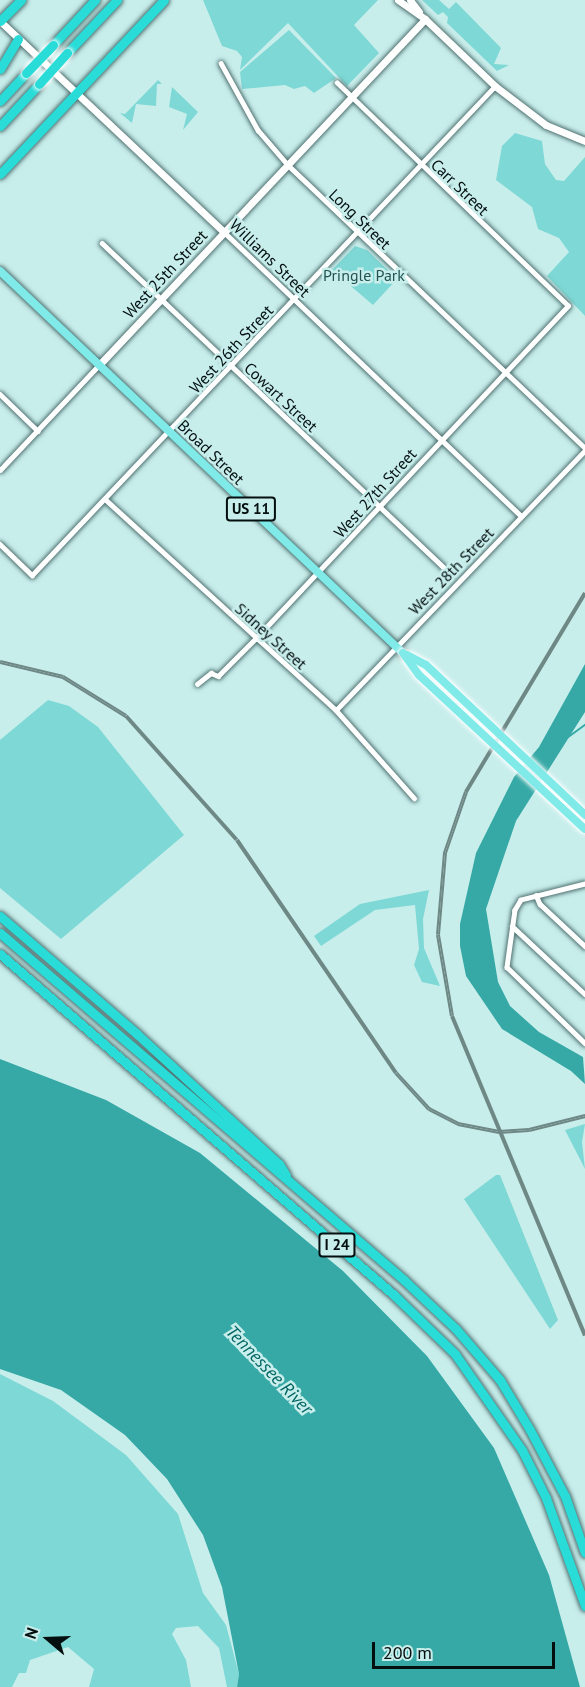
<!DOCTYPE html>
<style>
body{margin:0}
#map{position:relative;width:585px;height:1687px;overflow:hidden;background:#c8eeec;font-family:"PT Sans",sans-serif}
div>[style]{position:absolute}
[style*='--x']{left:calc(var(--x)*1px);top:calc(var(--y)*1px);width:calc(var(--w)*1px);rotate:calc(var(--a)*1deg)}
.green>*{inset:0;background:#7ed8d5}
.water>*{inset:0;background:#36a9a6}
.stream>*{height:1.5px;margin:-0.75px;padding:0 0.75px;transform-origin:0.75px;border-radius:0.75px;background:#36a9a6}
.roads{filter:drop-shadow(0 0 2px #507271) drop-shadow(0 0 2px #507271)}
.street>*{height:4.5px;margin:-2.25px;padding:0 2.25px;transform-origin:2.25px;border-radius:2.25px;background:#fff}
.secondary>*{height:7px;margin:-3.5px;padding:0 3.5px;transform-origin:3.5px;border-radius:3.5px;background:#fff}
.primary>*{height:8px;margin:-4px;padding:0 4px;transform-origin:4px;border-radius:4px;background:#7feae8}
.highway>*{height:9px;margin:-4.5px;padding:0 4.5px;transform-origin:4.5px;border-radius:4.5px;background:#2adcd8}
.rail>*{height:4px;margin-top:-2px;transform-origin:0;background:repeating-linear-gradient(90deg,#c8eeec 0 4.5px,#6e8886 0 9px);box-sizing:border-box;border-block:2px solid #6e8886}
.bridges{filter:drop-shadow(0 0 2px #fff) drop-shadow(0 0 2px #fff)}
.primary-bridge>*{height:8px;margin:-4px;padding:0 4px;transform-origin:4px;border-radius:4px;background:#7feae8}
.highway-bridge>*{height:9px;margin:-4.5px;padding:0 4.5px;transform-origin:4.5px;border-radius:4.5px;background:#2adcd8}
span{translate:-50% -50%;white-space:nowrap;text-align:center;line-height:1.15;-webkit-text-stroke:5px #c8eeec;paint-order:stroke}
.shield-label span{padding:2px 4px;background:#c8eeec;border:2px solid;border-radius:4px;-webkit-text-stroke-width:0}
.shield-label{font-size:15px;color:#030f0f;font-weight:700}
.street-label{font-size:16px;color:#030f0f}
.park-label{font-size:16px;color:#225351}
.water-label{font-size:18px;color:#016563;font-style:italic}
.north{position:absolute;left:18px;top:1609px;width:60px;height:60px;-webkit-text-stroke:4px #c8eeec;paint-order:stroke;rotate:289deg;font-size:16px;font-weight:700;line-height:24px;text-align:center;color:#030f0f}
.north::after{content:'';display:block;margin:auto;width:21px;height:27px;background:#030f0f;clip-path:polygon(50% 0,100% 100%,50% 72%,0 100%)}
.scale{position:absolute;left:372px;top:1642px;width:183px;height:27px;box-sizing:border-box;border:3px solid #030f0f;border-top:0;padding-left:8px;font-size:18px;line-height:21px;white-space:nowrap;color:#030f0f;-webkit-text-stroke:4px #c8eeec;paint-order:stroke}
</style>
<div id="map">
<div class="green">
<i style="clip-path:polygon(203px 0,378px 0,354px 25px,379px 53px,347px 86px,288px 23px,240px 70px,242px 57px,237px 51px,222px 46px)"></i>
<i style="clip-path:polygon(422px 0,439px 0,449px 9px,456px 2px,501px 48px,494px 64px,509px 65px,497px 71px,447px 23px,448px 17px,443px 12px,438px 15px)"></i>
<i style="clip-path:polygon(289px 30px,336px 78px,314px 93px,305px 86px,294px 89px,285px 85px,242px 89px,240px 72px)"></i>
<i style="clip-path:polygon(158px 80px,162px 84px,157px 84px,156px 106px,136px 104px,132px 123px,120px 113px,125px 114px)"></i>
<i style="clip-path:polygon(172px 87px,198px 112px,183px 130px,187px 114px,169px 107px)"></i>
<i style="clip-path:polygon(515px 133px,542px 141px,545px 164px,556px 180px,564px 181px,585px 157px,585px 316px,547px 276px,569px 252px,559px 238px,538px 229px,532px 207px,496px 180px,502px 146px)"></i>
<i style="clip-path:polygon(355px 246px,367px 250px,397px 279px,373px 305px,332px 270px)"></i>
<i style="clip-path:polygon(48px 700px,69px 706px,98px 727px,184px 835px,61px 939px,0 888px,0 740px)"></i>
<i style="clip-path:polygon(429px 890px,423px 919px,424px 948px,440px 986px,422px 982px,414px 965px,419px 949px,415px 905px,375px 910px,321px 946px,314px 936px,360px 904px)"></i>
<i style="clip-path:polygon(585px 1124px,582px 1142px,585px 1169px,565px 1130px)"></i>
<i style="clip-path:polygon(496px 1175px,500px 1175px,558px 1320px,550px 1329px,464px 1199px)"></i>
<i style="clip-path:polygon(0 1374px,53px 1401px,126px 1455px,178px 1514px,203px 1593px,226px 1625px,239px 1674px,237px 1687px,227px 1687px,219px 1648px,198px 1626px,176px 1628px,172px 1634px,186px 1660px,191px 1687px,89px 1687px,94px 1669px,68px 1647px,30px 1660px,26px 1673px,19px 1673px,12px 1687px,0 1687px)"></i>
</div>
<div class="water">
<i style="clip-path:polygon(585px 664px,585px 712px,516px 821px,486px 909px,498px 982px,510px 1006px,539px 1032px,583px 1057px,585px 1084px,571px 1071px,502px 1029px,466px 976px,460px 946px,460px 924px,476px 853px,514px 777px,539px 747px)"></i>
<i style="clip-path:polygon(0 1059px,106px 1100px,200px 1153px,343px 1271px,427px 1356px,494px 1448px,549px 1575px,580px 1687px,237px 1687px,239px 1674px,222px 1587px,203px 1535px,167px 1479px,125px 1435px,61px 1390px,0 1369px)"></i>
</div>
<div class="stream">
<i style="--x:567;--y:738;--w:22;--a:-36"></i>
</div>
<div class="roads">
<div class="street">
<i style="--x:221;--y:63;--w:77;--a:61.1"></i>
<i style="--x:258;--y:130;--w:46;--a:49.4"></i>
<i style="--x:288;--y:165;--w:410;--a:43.6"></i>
<i style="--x:223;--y:231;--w:412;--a:43.7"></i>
<i style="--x:102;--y:243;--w:473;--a:43.5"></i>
<i style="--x:0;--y:394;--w:53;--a:44.2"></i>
<i style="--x:0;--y:470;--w:144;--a:-46.7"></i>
<i style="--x:105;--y:499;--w:313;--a:42.4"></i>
<i style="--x:336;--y:710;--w:118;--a:48.4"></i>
<i style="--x:0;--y:544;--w:45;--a:44.1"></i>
<i style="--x:32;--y:575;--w:673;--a:-46.56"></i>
<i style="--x:197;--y:684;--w:18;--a:-38"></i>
<i style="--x:211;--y:673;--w:8;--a:23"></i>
<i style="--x:218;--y:676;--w:52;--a:-45"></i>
<i style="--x:255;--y:639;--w:457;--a:-46.8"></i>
<i style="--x:568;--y:306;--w:321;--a:-136"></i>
<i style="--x:336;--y:710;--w:360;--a:-46.2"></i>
<i style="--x:585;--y:884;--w:66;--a:166"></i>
<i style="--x:521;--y:900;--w:12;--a:121"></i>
<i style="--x:515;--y:910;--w:58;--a:98"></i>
<i style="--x:507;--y:967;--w:109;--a:44.3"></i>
<i style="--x:536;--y:895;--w:10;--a:66"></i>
<i style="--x:540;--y:904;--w:62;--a:43"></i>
<i style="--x:512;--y:926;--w:100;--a:43"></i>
</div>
<div class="secondary">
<i style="--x:398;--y:0;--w:33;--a:35"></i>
<i style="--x:425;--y:19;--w:97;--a:43.7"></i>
<i style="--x:495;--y:86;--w:64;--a:37.4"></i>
<i style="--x:546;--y:125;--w:42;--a:22.3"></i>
<i style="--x:410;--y:0;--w:15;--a:53"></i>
<i style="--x:0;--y:21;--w:306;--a:43.3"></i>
<i style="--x:99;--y:365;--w:475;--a:-46.7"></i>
</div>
<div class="primary">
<i style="--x:0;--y:271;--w:555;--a:43.47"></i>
</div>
<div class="highway">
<i style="--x:0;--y:21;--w:30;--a:-45"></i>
<i style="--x:53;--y:45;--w:62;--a:-47"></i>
<i style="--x:67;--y:53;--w:73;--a:-46.7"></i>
<i style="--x:0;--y:69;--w:35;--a:-59"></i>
<i style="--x:0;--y:101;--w:38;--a:-47"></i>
<i style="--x:0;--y:126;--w:57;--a:-47.1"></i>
<i style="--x:0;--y:174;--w:239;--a:-46.7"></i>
<i style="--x:0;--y:916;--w:181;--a:40.7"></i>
<i style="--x:137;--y:1034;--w:193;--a:42.5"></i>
<i style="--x:279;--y:1164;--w:13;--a:58"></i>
<i style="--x:0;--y:933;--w:533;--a:40.66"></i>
<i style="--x:404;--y:1280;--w:71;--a:43.3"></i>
<i style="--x:456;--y:1329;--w:67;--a:49.2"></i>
<i style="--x:500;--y:1380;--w:58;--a:59"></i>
<i style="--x:530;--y:1430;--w:75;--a:62.1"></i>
<i style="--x:565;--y:1496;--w:60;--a:70.7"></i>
<i style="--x:0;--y:954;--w:521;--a:40.88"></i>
<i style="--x:394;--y:1295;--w:85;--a:44"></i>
<i style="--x:455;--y:1354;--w:117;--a:55.1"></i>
<i style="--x:522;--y:1450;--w:54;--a:63.4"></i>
<i style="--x:546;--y:1498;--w:115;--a:70.1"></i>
</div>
</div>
<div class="rail">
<i style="--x:585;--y:593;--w:232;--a:120.9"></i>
<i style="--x:466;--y:792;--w:65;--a:109"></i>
<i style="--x:445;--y:853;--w:82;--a:94.9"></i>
<i style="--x:438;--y:935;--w:82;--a:80.2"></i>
<i style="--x:452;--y:1016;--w:346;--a:67.4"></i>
<i style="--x:0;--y:662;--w:65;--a:13.4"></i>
<i style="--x:63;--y:677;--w:74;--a:31.8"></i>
<i style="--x:126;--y:716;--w:166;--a:48.2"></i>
<i style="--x:237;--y:840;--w:282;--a:55.7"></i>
<i style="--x:396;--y:1073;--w:49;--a:47.5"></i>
<i style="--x:429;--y:1109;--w:33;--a:27"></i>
<i style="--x:458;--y:1124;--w:42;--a:11"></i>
<i style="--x:499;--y:1132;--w:30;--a:-4"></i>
<i style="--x:529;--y:1130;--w:58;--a:-14"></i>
</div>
<div class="bridges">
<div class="primary-bridge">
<i style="--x:403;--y:653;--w:27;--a:54"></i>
<i style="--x:419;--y:675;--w:226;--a:42.9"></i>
<i style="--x:407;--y:655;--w:21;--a:28"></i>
<i style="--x:426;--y:665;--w:219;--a:43.3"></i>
</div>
<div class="highway-bridge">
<i style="--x:26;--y:73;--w:39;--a:-46"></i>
<i style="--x:39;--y:84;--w:42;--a:-47.9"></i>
</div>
</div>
<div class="shield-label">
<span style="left:251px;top:509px">US 11</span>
<span style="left:337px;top:1245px">I 24</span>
</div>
<div class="street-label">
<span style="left:460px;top:187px;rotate:44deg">Carr Street</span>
<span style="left:360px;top:219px;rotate:44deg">Long Street</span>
<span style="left:270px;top:258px;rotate:44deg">Williams Street</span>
<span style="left:165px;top:274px;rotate:-47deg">West 25th Street</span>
<span style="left:231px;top:349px;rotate:-47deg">West 26th Street</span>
<span style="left:281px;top:397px;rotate:43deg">Cowart Street</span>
<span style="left:211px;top:452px;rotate:44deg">Broad Street</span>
<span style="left:375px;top:493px;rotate:-48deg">West 27th Street</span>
<span style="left:451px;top:571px;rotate:-46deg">West 28th Street</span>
<span style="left:271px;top:636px;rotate:42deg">Sidney Street</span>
</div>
<div class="park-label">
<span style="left:364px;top:275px">Pringle Park</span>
</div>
<div class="water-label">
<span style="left:269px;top:1370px;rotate:46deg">Tennessee River</span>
</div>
<div class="north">N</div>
<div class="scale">200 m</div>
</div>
